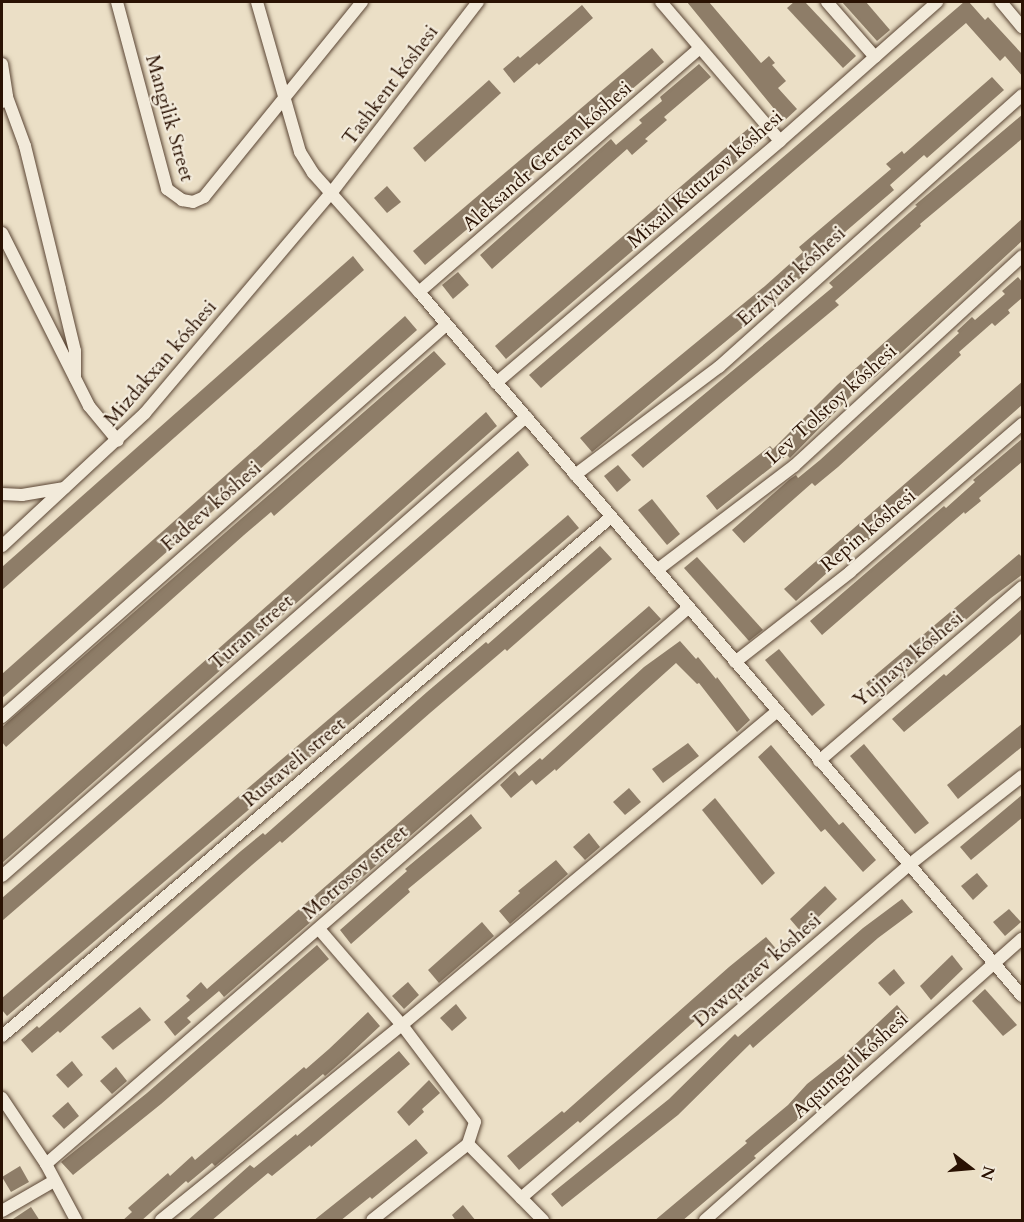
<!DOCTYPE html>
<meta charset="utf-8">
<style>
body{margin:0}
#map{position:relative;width:1024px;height:1222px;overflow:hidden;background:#ebdfc6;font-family:Cardo,serif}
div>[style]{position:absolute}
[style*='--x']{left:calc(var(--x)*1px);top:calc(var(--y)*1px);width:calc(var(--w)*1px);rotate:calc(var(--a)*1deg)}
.building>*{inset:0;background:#8e7d68}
.roads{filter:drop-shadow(0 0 2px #5a4534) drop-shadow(0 0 2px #5a4534)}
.minor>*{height:12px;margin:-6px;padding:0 6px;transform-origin:6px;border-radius:6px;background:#f2eada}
span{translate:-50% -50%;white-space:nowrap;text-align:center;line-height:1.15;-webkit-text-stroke:4.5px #f2eada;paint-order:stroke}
.street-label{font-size:20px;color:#2a1203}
.frame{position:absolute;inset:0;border:3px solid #2a1203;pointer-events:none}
.north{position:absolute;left:940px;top:1138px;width:60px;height:60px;-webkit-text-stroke:4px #f2eada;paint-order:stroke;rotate:106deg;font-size:16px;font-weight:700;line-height:24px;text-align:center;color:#2a1203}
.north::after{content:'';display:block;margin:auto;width:21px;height:27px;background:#2a1203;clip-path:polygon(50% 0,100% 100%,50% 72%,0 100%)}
</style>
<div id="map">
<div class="building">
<i style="clip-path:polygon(687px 2px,709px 2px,761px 63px,769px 56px,775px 63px,772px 65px,786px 81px,778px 88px,797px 109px,784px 121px)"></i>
<i style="clip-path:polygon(794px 2px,805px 2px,856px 56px,843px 68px,787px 8px)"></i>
<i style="clip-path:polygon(842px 2px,866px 2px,890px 30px,877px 41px)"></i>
<i style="clip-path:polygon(964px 2px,969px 2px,985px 20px,988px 17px,1023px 55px,1023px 77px,1005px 56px,1000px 61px,966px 23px,541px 388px,529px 375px)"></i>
<i style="clip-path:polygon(582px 5px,593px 18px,539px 65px,537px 63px,514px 83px,503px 69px,518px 56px,520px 58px)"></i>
<i style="clip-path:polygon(652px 48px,664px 62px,425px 265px,413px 251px)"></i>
<i style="clip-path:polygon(699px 64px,711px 77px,664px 117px,667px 120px,645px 139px,648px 141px,632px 155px,627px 149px,492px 269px,480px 255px,611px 139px,616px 145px,642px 123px,639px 120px,662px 101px,660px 97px)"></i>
<i style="clip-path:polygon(992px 77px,1004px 90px,927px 158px,924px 155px,890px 185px,894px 190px,810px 262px,814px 266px,771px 304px,592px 452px,580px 438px,765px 286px,803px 252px,799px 247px,891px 169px,886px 164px,902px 151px,904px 154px)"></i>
<i style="clip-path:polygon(489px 80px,501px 93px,425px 162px,413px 148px)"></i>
<i style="clip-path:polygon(1023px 114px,1023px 138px,920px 224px,921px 226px,835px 301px,839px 305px,643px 468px,631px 455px,833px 287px,829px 283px,917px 206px,915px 205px)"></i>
<i style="clip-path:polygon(750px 127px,761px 141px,506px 359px,495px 346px)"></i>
<i style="clip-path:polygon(387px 186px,401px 202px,387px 213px,374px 198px)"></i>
<i style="clip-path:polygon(1023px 218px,1023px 240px,876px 376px,856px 391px,790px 458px,787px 455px,717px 510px,706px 496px,770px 446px,773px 449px,837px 385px)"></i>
<i style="clip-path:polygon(353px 256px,364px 270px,2px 590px,2px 567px)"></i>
<i style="clip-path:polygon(458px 272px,469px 285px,453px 299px,442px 285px)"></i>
<i style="clip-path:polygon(1018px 277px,1023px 283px,1023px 297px,1008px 310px,1010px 313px,995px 326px,992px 323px,959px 352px,961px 355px,838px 467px,815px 486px,812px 483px,744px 543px,732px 530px,790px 479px,796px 475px,798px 478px,820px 460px,959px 333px,957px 331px,972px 317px,975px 320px,1005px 294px,1002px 291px)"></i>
<i style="clip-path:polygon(405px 316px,417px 330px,2px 698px,2px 674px)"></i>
<i style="clip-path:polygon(434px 351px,446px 364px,274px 516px,271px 512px,244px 535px,6px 747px,2px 742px,2px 727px)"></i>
<i style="clip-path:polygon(1023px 381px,1023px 404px,863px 545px,861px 542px,796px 601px,784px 589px)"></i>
<i style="clip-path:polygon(486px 412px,497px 426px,2px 863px,2px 840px)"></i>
<i style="clip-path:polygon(1023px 438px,1023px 461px,979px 498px,981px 501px,965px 514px,964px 512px,822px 635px,810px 621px,944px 506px,946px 508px,975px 482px,973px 480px)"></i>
<i style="clip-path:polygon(518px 451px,529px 465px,2px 921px,2px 898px)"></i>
<i style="clip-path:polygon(618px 465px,631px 480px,617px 492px,604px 476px)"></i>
<i style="clip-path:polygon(652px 499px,680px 534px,667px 545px,638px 510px)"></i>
<i style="clip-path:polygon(568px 515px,579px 528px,7px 1016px,2px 1010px,2px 998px)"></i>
<i style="clip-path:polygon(600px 546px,612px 559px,507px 651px,505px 649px,430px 713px,282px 843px,280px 841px,259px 859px,60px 1033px,58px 1031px,32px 1053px,21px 1040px,37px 1026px,39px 1028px,241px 851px,263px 833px,265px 835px,427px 692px,486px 642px,488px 644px)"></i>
<i style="clip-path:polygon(1019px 554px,1023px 558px,1023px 574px,991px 598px,877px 697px,866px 683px)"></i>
<i style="clip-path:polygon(697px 557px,763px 630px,749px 641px,684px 568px)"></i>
<i style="clip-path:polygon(649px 606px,661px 619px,224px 997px,219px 991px,187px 1018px,191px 1022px,175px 1036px,164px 1022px,190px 1000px,186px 996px,201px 982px,207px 989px)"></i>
<i style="clip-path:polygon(1023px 608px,1023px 632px,1016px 639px,904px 732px,892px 719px,944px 674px,946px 676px)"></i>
<i style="clip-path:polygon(680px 641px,696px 659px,698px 657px,716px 679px,717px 677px,750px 720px,737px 732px,699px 683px,697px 684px,676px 663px,556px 771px,555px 769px,536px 785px,532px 780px,511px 798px,500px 785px,515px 771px,519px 776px,540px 758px,542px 760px,644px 667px)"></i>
<i style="clip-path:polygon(779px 649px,825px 705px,812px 716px,765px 660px)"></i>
<i style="clip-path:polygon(1023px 723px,1023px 746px,958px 799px,947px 785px)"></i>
<i style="clip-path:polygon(688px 743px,699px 756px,663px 783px,652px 769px)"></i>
<i style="clip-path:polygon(864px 744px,929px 823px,915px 834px,850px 756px)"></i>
<i style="clip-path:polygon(771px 745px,839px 825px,843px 822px,876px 860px,863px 872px,825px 829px,821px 832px,758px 757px)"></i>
<i style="clip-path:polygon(629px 788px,641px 802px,625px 815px,613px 802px)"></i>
<i style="clip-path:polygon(1023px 794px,1023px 817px,971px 860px,960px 847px)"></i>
<i style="clip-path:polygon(715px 798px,775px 873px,762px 885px,702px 810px)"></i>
<i style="clip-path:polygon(471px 814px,482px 828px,408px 889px,410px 892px,351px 944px,340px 930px,407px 871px,405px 869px)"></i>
<i style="clip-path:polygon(589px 833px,600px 847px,585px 860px,573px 847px)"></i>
<i style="clip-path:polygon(556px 860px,568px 874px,510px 924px,499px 911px,520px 893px,518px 891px)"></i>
<i style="clip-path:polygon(977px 873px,988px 886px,973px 900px,961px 886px)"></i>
<i style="clip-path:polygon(825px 886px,837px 899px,802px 933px,790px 919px)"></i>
<i style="clip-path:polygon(902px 899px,913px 912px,878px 938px,753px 1048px,750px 1044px,678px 1115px,562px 1207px,551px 1194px,669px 1099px,735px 1034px,738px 1037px,863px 928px)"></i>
<i style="clip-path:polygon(1009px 909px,1021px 922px,1005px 936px,993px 922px)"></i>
<i style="clip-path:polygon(482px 922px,494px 936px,439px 983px,428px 970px)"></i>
<i style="clip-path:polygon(766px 937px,778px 951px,732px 988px,580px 1123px,578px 1121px,519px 1170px,507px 1156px,562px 1111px,564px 1113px,729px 967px)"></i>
<i style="clip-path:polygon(317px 945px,329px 959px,161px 1104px,73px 1175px,61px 1162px,147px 1093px)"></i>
<i style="clip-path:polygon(952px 955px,963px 969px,931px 1000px,920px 986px)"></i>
<i style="clip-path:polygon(894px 969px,905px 983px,890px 996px,878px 983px)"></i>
<i style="clip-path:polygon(408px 982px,419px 995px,404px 1009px,392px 996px)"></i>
<i style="clip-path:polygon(985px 989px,1017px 1025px,1003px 1036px,972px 1001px)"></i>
<i style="clip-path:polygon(456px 1004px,467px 1018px,452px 1031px,440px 1018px)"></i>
<i style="clip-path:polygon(897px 1005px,909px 1019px,839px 1083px,838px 1081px,813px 1102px,796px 1121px,754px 1156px,756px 1158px,682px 1221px,654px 1221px,747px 1143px,745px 1141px,788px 1105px,807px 1084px,845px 1054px)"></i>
<i style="clip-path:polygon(140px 1007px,151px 1020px,113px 1050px,101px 1037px)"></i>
<i style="clip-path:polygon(368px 1012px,380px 1026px,347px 1057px,325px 1076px,323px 1074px,215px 1166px,212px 1163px,188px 1183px,186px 1181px,141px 1221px,122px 1221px,132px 1212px,128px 1208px,168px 1173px,170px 1176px,192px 1156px,195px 1160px,304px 1067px,306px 1069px,329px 1049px)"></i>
<i style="clip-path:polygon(399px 1051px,410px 1064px,311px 1147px,310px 1145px,272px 1176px,268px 1173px,211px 1221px,187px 1221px,250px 1165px,254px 1168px,296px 1134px,297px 1136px)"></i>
<i style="clip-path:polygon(72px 1061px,83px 1075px,68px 1088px,56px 1075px)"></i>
<i style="clip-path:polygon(116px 1067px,127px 1081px,112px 1094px,100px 1081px)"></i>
<i style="clip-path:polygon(429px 1080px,440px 1093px,422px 1109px,424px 1112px,409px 1126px,397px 1112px)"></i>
<i style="clip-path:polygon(68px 1102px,79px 1116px,64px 1129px,52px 1116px)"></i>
<i style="clip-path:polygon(416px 1139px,428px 1153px,372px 1199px,370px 1197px,340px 1221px,313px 1221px)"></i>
<i style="clip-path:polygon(20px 1166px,29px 1182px,11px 1192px,2px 1177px)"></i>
<i style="clip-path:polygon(463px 1205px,476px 1221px,456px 1221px,452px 1215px)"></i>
<i style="clip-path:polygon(31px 1207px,40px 1221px,10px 1221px)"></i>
</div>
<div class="roads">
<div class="minor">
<i style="--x:117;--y:2;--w:194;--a:75"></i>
<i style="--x:167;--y:189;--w:19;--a:36"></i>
<i style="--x:182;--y:200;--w:11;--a:10"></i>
<i style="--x:193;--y:202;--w:12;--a:-24"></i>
<i style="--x:204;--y:197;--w:251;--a:-51"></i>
<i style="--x:257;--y:2;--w:156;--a:74"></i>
<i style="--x:300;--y:152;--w:25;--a:58"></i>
<i style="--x:313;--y:173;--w:159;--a:48.3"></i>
<i style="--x:419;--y:292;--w:927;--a:49.42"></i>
<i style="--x:661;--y:2;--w:183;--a:49.4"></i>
<i style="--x:827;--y:2;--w:73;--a:48.9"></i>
<i style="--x:1001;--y:2;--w:33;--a:50"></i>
<i style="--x:2;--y:64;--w:33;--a:81"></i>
<i style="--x:7;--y:97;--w:7;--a:135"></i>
<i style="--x:7;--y:97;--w:52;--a:69.8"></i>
<i style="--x:25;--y:146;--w:147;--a:76.2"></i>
<i style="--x:60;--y:289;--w:64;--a:76.4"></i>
<i style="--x:75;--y:351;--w:27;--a:90"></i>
<i style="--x:2;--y:233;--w:194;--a:63.3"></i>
<i style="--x:89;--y:406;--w:45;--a:50.4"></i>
<i style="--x:419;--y:292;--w:372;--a:-41"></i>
<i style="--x:496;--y:383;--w:373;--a:-40.4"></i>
<i style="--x:780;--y:141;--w:210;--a:-41.5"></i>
<i style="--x:575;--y:475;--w:180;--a:-36.9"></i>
<i style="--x:719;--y:367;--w:407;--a:-41.9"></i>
<i style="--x:2;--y:494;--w:20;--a:3"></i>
<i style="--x:22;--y:495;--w:43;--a:-9.5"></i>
<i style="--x:2;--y:546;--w:195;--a:-42.9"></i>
<i style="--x:145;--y:413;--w:289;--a:-49.8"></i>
<i style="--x:332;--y:192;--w:240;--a:-52.5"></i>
<i style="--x:657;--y:570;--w:172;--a:-37.2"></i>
<i style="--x:794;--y:466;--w:310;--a:-42.6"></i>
<i style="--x:735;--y:662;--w:146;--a:-38"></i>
<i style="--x:850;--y:572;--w:227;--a:-40.7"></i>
<i style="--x:2;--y:717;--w:592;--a:-41.44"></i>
<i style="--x:819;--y:761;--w:267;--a:-40.6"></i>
<i style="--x:2;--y:876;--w:697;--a:-41.22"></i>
<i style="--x:319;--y:929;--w:127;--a:49.2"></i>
<i style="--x:402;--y:1025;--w:121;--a:53"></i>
<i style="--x:475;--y:1122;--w:23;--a:108"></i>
<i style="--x:468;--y:1144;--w:122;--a:141.6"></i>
<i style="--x:2;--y:1036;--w:800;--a:-40.44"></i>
<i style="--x:2;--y:1098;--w:79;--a:56.3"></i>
<i style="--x:46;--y:1164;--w:64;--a:61.8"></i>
<i style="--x:468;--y:1144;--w:107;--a:45.4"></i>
<i style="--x:46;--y:1164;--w:849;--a:-40.89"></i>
<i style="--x:521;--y:1198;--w:511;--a:-40.64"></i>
<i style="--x:909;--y:865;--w:144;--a:-38.2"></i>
<i style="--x:2;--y:1211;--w:60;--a:-30"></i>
<i style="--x:161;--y:1220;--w:310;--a:-39"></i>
<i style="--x:402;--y:1025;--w:488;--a:-39.9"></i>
<i style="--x:705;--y:1220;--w:424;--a:-41.6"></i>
</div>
</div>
<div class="street-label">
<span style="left:390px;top:85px;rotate:-53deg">Tashkent kóshesi</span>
<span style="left:170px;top:118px;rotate:74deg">Mangilik Street</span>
<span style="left:547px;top:156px;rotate:-41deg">Aleksandr Gercen kóshesi</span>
<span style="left:705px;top:179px;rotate:-41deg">Mixail Kutuzov kóshesi</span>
<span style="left:791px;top:276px;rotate:-42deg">Erziyuar kóshesi</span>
<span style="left:160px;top:363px;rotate:-49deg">Mizdakxan kóshesi</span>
<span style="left:831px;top:404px;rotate:-42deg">Lev Tolstoy kóshesi</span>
<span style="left:211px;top:506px;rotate:-41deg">Fadeev kóshesi</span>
<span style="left:868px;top:530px;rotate:-40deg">Repin kóshesi</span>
<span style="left:251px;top:632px;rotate:-41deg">Turan street</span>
<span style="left:908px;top:659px;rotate:-40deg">Yujnaya kóshesi</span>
<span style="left:294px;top:762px;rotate:-40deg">Rustaveli street</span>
<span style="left:355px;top:872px;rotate:-41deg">Motrosov street</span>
<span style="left:757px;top:970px;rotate:-41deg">Dawqaraev kóshesi</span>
<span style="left:850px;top:1065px;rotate:-42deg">Aqsungul kóshesi</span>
</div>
<div class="frame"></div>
<div class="north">N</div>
</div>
